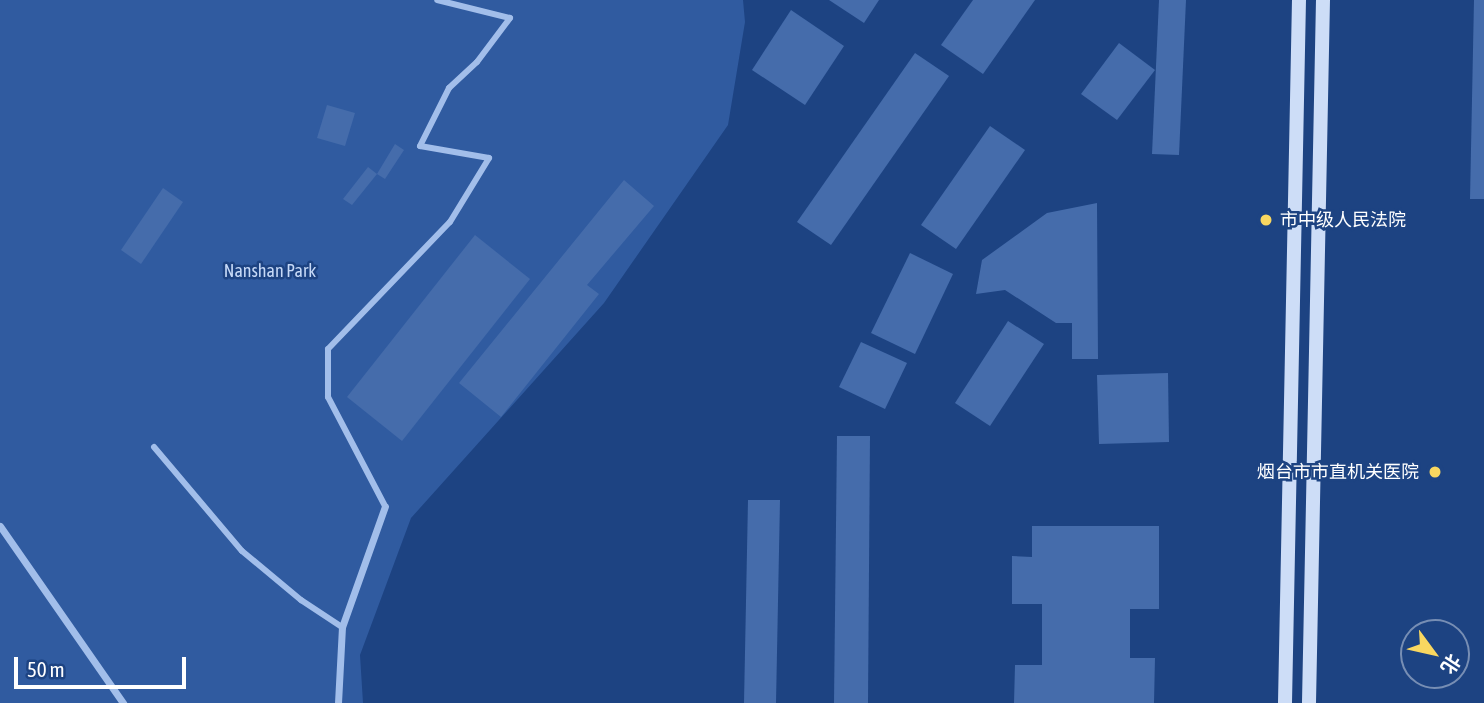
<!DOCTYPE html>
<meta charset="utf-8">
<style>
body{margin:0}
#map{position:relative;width:1484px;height:703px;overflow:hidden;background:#1d4382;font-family:"Asap Condensed","Noto Sans SC",sans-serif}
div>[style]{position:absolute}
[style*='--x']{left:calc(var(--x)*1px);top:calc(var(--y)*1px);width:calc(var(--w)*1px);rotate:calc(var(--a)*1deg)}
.green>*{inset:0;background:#305ba0}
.building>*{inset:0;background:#456cab}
.pedestrian>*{height:6px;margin:-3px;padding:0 3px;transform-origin:3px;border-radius:3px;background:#a2beea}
.minor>*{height:7px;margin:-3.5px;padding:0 3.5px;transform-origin:3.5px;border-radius:3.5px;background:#a2beea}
.secondary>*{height:14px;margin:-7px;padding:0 7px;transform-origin:7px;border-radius:7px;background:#cdddf7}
.dots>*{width:19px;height:19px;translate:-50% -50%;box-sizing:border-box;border:4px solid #1d4382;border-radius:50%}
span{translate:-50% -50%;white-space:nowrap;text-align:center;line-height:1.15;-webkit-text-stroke:5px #1d4382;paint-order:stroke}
.poi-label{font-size:18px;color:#fff}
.left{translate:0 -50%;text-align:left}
.right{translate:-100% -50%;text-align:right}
.park-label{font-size:18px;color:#c6d9f7}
.north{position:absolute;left:1400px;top:619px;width:70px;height:70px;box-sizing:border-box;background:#1d4382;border:2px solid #778eb4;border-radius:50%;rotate:123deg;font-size:19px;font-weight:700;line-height:28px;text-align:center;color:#fff}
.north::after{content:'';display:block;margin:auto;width:24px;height:32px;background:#f9d760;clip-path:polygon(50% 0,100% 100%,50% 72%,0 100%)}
.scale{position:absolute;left:14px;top:657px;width:172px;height:32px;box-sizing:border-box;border:4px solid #fff;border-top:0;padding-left:9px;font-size:21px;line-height:24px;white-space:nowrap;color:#fff;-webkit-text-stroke:5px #1d4382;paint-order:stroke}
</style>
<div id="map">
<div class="green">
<i style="clip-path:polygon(0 0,743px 0,745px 22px,728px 125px,604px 303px,411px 518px,360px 655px,363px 703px,0 703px)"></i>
</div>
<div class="building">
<i style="clip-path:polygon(829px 0,879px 0,864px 23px)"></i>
<i style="clip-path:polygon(973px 0,1035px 0,983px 74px,941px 45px)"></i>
<i style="clip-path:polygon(1159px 0,1186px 0,1179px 155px,1152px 154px)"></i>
<i style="clip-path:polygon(1474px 0,1484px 0,1484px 199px,1470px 199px)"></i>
<i style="clip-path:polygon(791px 10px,844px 46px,805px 105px,752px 70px)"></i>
<i style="clip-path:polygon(1119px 43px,1155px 70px,1117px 120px,1081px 94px)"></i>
<i style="clip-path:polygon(915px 53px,949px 76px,831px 245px,797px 222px)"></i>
<i style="clip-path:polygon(327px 105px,355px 113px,345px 146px,317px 138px)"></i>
<i style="clip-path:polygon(990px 126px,1025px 150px,956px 249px,921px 225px)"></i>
<i style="clip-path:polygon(395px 144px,404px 150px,385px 179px,377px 174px)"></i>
<i style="clip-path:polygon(368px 167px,377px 174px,352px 205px,343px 199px)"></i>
<i style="clip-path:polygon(624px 180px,654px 206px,587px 285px,599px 294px,501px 417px,459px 383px)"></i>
<i style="clip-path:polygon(163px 188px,183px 202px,141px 264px,121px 250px)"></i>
<i style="clip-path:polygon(1097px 203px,1098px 359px,1072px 359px,1072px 323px,1056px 323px,1005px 290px,976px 294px,982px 260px,1047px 213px)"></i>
<i style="clip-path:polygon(475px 235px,530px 279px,402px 441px,347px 397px)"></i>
<i style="clip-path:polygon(910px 253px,953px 274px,915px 354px,871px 333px)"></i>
<i style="clip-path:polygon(1008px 321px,1044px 344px,990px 426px,955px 403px)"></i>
<i style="clip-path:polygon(861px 342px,907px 363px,885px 409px,839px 387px)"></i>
<i style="clip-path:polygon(1168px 373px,1169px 442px,1099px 444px,1097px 375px)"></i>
<i style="clip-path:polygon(837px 436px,870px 436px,868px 703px,834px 703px)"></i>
<i style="clip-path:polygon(748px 500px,780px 500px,776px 703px,744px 703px)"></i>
<i style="clip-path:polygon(1032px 526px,1159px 526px,1159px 609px,1130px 609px,1130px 658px,1155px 658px,1154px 703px,1014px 703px,1015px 665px,1042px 665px,1042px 604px,1012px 604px,1012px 556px,1032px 557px)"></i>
</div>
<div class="pedestrian">
<i style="--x:154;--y:447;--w:136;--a:49.8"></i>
<i style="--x:242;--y:551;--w:77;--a:39.7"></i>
<i style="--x:301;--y:600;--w:49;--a:33.4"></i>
<i style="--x:385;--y:506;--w:123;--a:-117.6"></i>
<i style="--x:328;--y:397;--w:48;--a:-90"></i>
<i style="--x:328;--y:349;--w:176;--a:-46.2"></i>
<i style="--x:450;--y:222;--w:75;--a:-58.6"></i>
<i style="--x:489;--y:158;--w:70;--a:-170.1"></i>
<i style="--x:420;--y:146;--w:65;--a:-63.4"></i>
<i style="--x:449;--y:88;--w:38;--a:-43"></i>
<i style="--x:477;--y:62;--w:55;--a:-53.1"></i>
<i style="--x:510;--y:18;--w:75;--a:-166.1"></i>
</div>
<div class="minor">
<i style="--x:0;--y:526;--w:216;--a:55.2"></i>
<i style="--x:338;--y:703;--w:76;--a:-87"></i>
<i style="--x:342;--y:627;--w:128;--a:-70.4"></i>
</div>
<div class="secondary">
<i style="--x:1285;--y:703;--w:703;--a:-88.86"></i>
<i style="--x:1309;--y:703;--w:703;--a:-88.86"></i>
</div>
<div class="dots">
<i style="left:1266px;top:220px;background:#f9d760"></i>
<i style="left:1435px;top:472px;background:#f9d760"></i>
</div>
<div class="poi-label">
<span class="left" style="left:1280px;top:220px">市中级人民法院</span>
<span class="right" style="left:1419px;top:472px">烟台市市直机关医院</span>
</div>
<div class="park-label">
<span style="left:270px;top:271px">Nanshan Park</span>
</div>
<div class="north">北</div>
<div class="scale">50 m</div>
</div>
